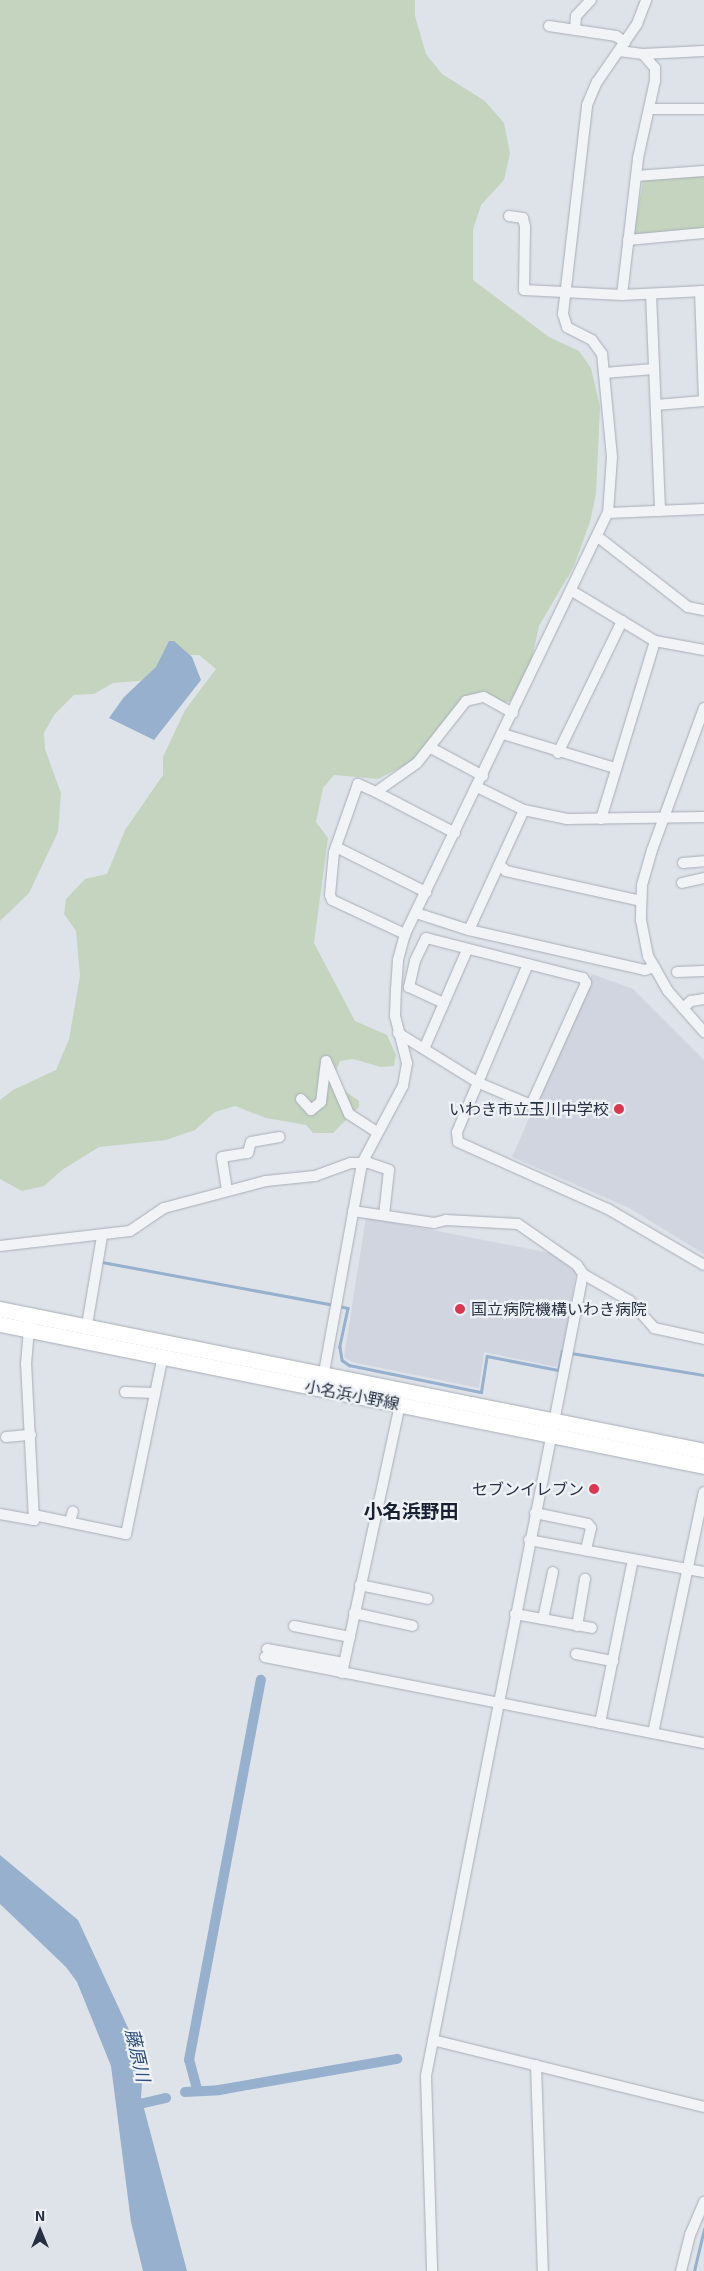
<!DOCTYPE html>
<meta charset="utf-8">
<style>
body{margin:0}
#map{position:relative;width:704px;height:2271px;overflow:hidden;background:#dee3e9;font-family:"Exo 2","Noto Sans JP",sans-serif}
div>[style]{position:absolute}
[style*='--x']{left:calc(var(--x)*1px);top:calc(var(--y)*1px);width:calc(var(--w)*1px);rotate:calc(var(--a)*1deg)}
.built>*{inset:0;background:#d0d5df}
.green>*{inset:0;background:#c4d4bf}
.water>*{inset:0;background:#96b0cd}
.stream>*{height:2.5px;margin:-1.25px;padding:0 1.25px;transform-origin:1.25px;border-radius:1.25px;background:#96b0cd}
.canal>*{height:10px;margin:-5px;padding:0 5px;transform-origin:5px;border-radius:5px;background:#96b0cd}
.roads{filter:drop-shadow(0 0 1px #a7adb7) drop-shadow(0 0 1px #a7adb7)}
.minor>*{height:10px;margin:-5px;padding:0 5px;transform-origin:5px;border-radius:5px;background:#f1f3f7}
.primary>*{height:15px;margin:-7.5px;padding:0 7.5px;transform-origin:7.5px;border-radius:7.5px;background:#fff}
.dots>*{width:14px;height:14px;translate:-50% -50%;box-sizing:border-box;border:2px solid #eef2f7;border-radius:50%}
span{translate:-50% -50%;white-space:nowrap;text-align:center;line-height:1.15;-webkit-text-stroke:4.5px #eef2f7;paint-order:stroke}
.poi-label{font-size:16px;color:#263042}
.right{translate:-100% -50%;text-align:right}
.left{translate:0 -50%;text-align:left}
.street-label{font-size:16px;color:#263042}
.water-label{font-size:18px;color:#2c4e7a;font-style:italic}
.quarter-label{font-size:19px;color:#182132;font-weight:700}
.north{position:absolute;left:15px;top:2206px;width:50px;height:50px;-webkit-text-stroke:4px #eef2f7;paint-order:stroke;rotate:0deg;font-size:14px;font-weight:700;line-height:20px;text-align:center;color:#263042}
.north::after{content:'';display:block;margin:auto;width:18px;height:22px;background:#263042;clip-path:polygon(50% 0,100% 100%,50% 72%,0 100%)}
</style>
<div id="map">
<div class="built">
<i style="clip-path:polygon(592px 974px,633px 989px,704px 1060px,704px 1254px,629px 1208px,512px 1157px)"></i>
<i style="clip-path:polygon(366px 1217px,550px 1253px,576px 1272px,564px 1347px,556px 1367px,484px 1352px,479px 1388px,352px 1362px,344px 1357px)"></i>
</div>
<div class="green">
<i style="clip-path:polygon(0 0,415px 0,415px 16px,426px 54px,442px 74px,485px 101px,504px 123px,510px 153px,504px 180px,481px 205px,473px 230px,473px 280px,549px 337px,579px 351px,591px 368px,600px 407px,596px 494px,590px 522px,574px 566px,539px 626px,529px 673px,514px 699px,505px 703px,471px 695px,421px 757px,378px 779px,334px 775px,323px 788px,316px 822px,328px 838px,314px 943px,355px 1021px,387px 1035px,396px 1055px,394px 1066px,381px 1067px,353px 1059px,340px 1061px,335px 1073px,338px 1086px,359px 1101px,359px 1107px,333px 1133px,313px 1133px,306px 1125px,266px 1118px,235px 1106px,215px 1112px,195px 1130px,166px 1140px,99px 1147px,62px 1170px,44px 1186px,22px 1191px,0 1179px,0 1100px,13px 1090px,56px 1070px,69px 1039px,80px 976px,76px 931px,64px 914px,66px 899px,85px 879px,107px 874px,125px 830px,163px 775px,163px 757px,185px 710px,216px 669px,199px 655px,179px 655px,149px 680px,113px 683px,94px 694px,74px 695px,54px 715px,44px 733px,45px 749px,61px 793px,58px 832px,29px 893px,0 921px)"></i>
<i style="clip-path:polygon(704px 174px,704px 230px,636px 236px,634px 233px,643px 180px)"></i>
</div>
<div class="water">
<i style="clip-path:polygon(169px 641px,174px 641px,192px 657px,201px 680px,154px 740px,109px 718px,124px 697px,156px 667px)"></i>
<i style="clip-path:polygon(0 1855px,78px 1920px,136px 2045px,143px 2069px,141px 2097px,187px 2271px,143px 2271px,131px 2222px,111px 2066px,77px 1982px,66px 1967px,0 1904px)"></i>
</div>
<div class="stream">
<i style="--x:102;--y:1262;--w:236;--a:10.5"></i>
<i style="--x:339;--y:1306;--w:9;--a:13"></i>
<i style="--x:348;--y:1308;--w:40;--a:102"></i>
<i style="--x:340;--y:1347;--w:13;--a:81"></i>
<i style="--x:342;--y:1360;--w:9;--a:36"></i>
<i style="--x:349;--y:1365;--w:135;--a:11.6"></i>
<i style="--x:481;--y:1392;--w:36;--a:-81"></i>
<i style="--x:487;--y:1356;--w:72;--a:11.2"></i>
<i style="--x:558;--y:1370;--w:19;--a:-78"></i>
<i style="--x:562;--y:1351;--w:3;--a:18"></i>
<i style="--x:571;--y:1353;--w:135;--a:9.4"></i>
<i style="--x:694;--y:2271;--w:43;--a:-76.6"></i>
</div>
<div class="canal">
<i style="--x:197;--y:2089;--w:30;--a:-105"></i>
<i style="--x:189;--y:2060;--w:387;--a:-79.3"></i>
<i style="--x:185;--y:2092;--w:34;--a:-3"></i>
<i style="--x:219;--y:2090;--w:181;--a:-9.9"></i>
<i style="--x:131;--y:2106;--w:36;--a:-13"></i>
</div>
<div class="roads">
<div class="minor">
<i style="--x:549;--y:26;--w:68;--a:8.5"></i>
<i style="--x:616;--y:36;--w:11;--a:34"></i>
<i style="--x:575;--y:30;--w:14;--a:-86"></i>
<i style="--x:576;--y:16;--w:22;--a:-47"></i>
<i style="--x:619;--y:51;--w:24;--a:7"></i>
<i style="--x:643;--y:54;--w:61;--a:-2.8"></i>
<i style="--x:650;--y:109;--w:54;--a:0"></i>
<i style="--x:636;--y:176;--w:68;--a:-4.2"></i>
<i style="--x:509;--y:216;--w:14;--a:8"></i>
<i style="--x:523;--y:218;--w:9;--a:77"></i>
<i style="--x:525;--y:227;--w:63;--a:90.9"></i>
<i style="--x:524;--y:290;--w:98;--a:2.9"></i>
<i style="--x:622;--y:295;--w:82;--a:-2.8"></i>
<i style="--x:628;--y:240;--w:76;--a:-5.3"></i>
<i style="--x:700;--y:291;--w:108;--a:87.9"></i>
<i style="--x:651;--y:294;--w:217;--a:87.6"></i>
<i style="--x:622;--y:295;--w:138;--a:-83.3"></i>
<i style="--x:638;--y:158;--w:79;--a:-77.6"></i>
<i style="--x:655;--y:81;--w:13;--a:-90"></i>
<i style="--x:655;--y:68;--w:18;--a:-131"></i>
<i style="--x:604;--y:373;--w:50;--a:-4.6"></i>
<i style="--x:656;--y:405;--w:48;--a:-4.8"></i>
<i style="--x:608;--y:513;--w:96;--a:-2.4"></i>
<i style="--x:598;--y:537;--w:114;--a:37.9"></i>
<i style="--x:688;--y:607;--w:16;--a:11"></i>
<i style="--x:572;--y:591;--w:97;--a:31.1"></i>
<i style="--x:655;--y:641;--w:50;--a:10.4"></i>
<i style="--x:704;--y:708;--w:151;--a:110.1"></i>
<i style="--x:652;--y:850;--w:37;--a:106"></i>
<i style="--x:642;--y:886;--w:34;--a:92"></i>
<i style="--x:641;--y:920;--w:37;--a:79"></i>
<i style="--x:648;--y:956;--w:40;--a:60.3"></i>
<i style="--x:668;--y:991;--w:55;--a:48.7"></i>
<i style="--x:503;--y:734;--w:117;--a:16.9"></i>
<i style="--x:431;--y:748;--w:59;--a:28.3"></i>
<i style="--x:558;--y:753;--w:147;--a:-64.1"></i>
<i style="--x:477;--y:787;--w:52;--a:26.1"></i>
<i style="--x:524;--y:810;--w:44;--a:11.8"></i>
<i style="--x:567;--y:819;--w:137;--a:-0.8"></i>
<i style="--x:376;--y:792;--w:20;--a:-156"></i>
<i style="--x:358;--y:784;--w:72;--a:109.4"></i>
<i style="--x:334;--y:852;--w:43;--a:95.3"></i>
<i style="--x:330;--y:895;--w:5;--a:68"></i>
<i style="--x:332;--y:900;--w:81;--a:25"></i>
<i style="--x:601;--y:819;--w:186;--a:-73.1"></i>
<i style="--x:455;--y:833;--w:89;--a:-152.6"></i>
<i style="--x:376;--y:792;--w:50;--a:-35.3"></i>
<i style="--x:417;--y:763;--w:79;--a:-51.7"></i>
<i style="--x:466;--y:701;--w:18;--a:-13"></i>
<i style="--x:484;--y:697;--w:33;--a:29"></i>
<i style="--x:336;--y:847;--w:101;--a:26.6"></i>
<i style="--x:683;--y:863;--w:21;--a:-5"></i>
<i style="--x:500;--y:865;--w:8;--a:45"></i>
<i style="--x:506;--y:871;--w:138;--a:12.5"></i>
<i style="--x:682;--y:883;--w:23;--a:-13"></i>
<i style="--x:416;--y:913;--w:56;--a:17.8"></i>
<i style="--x:469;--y:930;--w:180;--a:12.8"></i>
<i style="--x:645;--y:970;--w:10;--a:-17"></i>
<i style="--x:469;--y:930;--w:132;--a:-65.4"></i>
<i style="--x:528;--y:964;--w:182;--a:112.9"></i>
<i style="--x:457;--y:1132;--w:10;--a:84"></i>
<i style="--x:458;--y:1142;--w:164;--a:24.1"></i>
<i style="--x:608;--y:1209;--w:111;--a:30.3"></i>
<i style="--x:677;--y:972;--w:27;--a:-2"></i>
<i style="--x:683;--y:1008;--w:11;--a:-41"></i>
<i style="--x:691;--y:1001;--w:13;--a:-9"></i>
<i style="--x:398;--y:1033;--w:95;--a:31.7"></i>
<i style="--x:479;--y:1083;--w:56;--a:22.9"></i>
<i style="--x:531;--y:1105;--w:134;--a:-65.7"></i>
<i style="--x:586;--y:983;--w:6;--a:-121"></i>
<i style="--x:583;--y:978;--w:162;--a:-165.7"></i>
<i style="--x:426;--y:938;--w:25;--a:116"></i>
<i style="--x:415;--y:961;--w:27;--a:103"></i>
<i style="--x:409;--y:987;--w:38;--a:25"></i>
<i style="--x:424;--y:1049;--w:108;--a:-66.5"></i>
<i style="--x:301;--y:1099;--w:15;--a:48"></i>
<i style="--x:311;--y:1110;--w:13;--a:-39"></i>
<i style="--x:321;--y:1102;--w:41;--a:-83"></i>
<i style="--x:326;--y:1061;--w:58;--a:66.5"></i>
<i style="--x:349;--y:1114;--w:33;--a:33"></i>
<i style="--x:227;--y:1190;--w:33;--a:-99"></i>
<i style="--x:222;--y:1157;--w:26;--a:-9"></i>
<i style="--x:248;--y:1153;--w:11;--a:-75"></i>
<i style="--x:251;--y:1142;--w:29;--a:-10"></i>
<i style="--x:353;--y:1211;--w:82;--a:8.4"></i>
<i style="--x:434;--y:1223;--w:12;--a:-14"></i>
<i style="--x:446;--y:1220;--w:72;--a:3.2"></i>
<i style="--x:518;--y:1224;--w:72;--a:34.8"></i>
<i style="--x:577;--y:1265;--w:11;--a:56"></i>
<i style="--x:583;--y:1274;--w:817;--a:101.08"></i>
<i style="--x:426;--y:2076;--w:195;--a:88.2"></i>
<i style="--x:0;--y:1246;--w:131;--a:-6.6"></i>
<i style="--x:130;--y:1231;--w:41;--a:-34.1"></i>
<i style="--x:164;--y:1208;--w:106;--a:-14.8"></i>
<i style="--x:266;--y:1181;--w:49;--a:-5.8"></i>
<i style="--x:315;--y:1176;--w:38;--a:-20"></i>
<i style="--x:351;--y:1163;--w:18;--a:0"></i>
<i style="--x:369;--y:1163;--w:21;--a:19"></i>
<i style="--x:389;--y:1170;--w:45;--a:96.3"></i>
<i style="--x:583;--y:1274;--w:54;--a:29.9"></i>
<i style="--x:630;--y:1301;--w:36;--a:48"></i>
<i style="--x:654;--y:1328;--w:51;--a:12.4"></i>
<i style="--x:87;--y:1325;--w:90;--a:-80.4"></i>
<i style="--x:323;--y:1378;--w:219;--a:-79.7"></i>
<i style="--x:362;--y:1163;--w:87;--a:-62"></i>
<i style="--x:403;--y:1086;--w:23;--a:-80"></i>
<i style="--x:407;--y:1063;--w:49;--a:-104.3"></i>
<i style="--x:395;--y:1016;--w:27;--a:-88"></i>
<i style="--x:396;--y:989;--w:29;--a:-86"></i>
<i style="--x:398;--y:960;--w:27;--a:-75"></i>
<i style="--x:405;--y:934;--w:467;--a:-64.3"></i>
<i style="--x:608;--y:513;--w:56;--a:-85.9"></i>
<i style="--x:612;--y:457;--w:103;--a:-95.5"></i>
<i style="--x:602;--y:354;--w:17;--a:-126"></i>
<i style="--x:592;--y:340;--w:28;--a:-153"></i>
<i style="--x:567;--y:327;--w:14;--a:-107"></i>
<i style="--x:563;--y:314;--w:210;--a:-83.4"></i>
<i style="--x:587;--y:105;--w:25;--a:-67"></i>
<i style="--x:597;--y:82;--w:70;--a:-55.4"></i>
<i style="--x:637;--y:24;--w:26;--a:-69"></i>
<i style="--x:125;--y:1392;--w:30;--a:2"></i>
<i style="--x:6;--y:1437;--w:25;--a:-5"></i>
<i style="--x:535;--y:1513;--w:54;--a:11.7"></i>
<i style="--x:588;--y:1524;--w:5;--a:53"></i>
<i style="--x:591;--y:1528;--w:23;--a:103"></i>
<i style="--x:0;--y:1514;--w:35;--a:10"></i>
<i style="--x:34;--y:1520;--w:156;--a:-92.9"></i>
<i style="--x:26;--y:1364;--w:38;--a:-85"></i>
<i style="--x:34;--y:1515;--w:94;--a:11.7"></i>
<i style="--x:126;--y:1534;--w:182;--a:-78.3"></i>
<i style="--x:70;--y:1521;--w:10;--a:-73"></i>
<i style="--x:529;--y:1540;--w:178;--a:10.4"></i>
<i style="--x:360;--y:1585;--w:69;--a:11.6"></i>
<i style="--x:354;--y:1613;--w:60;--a:12.4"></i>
<i style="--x:515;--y:1614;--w:78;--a:10.3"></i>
<i style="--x:543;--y:1619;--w:48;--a:-78"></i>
<i style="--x:294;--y:1626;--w:57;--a:11.1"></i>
<i style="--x:577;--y:1626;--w:48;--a:-80.3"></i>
<i style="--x:267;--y:1649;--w:78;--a:10.3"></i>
<i style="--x:576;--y:1654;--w:38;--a:11"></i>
<i style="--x:265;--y:1657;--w:447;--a:11.1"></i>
<i style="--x:342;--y:1673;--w:274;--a:-77.8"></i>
<i style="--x:600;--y:1723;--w:167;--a:-78.6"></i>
<i style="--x:653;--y:1733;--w:246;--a:-78.1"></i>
<i style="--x:433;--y:2040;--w:279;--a:13.9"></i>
<i style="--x:536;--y:2065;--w:206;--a:88.1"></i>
<i style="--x:681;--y:2271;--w:37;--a:-76"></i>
<i style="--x:690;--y:2235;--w:36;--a:-67"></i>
</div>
<div class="primary">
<i style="--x:0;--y:1309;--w:718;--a:11.4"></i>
<i style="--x:0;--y:1324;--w:718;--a:11.4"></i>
</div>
</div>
<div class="dots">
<i style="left:619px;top:1109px;background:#db374e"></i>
<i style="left:460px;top:1309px;background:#db374e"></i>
<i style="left:594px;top:1489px;background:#db374e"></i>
</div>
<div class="poi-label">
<span class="right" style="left:609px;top:1109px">いわき市立玉川中学校</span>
<span class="left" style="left:471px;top:1309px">国立病院機構いわき病院</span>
<span class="right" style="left:584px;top:1489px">セブンイレブン</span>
</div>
<div class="street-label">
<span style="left:352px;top:1395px;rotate:11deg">小名浜小野線</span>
</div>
<div class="water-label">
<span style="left:138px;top:2055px;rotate:77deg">藤原川</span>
</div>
<div class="quarter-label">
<span style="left:411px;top:1511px">小名浜野田</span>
</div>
<div class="north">N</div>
</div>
